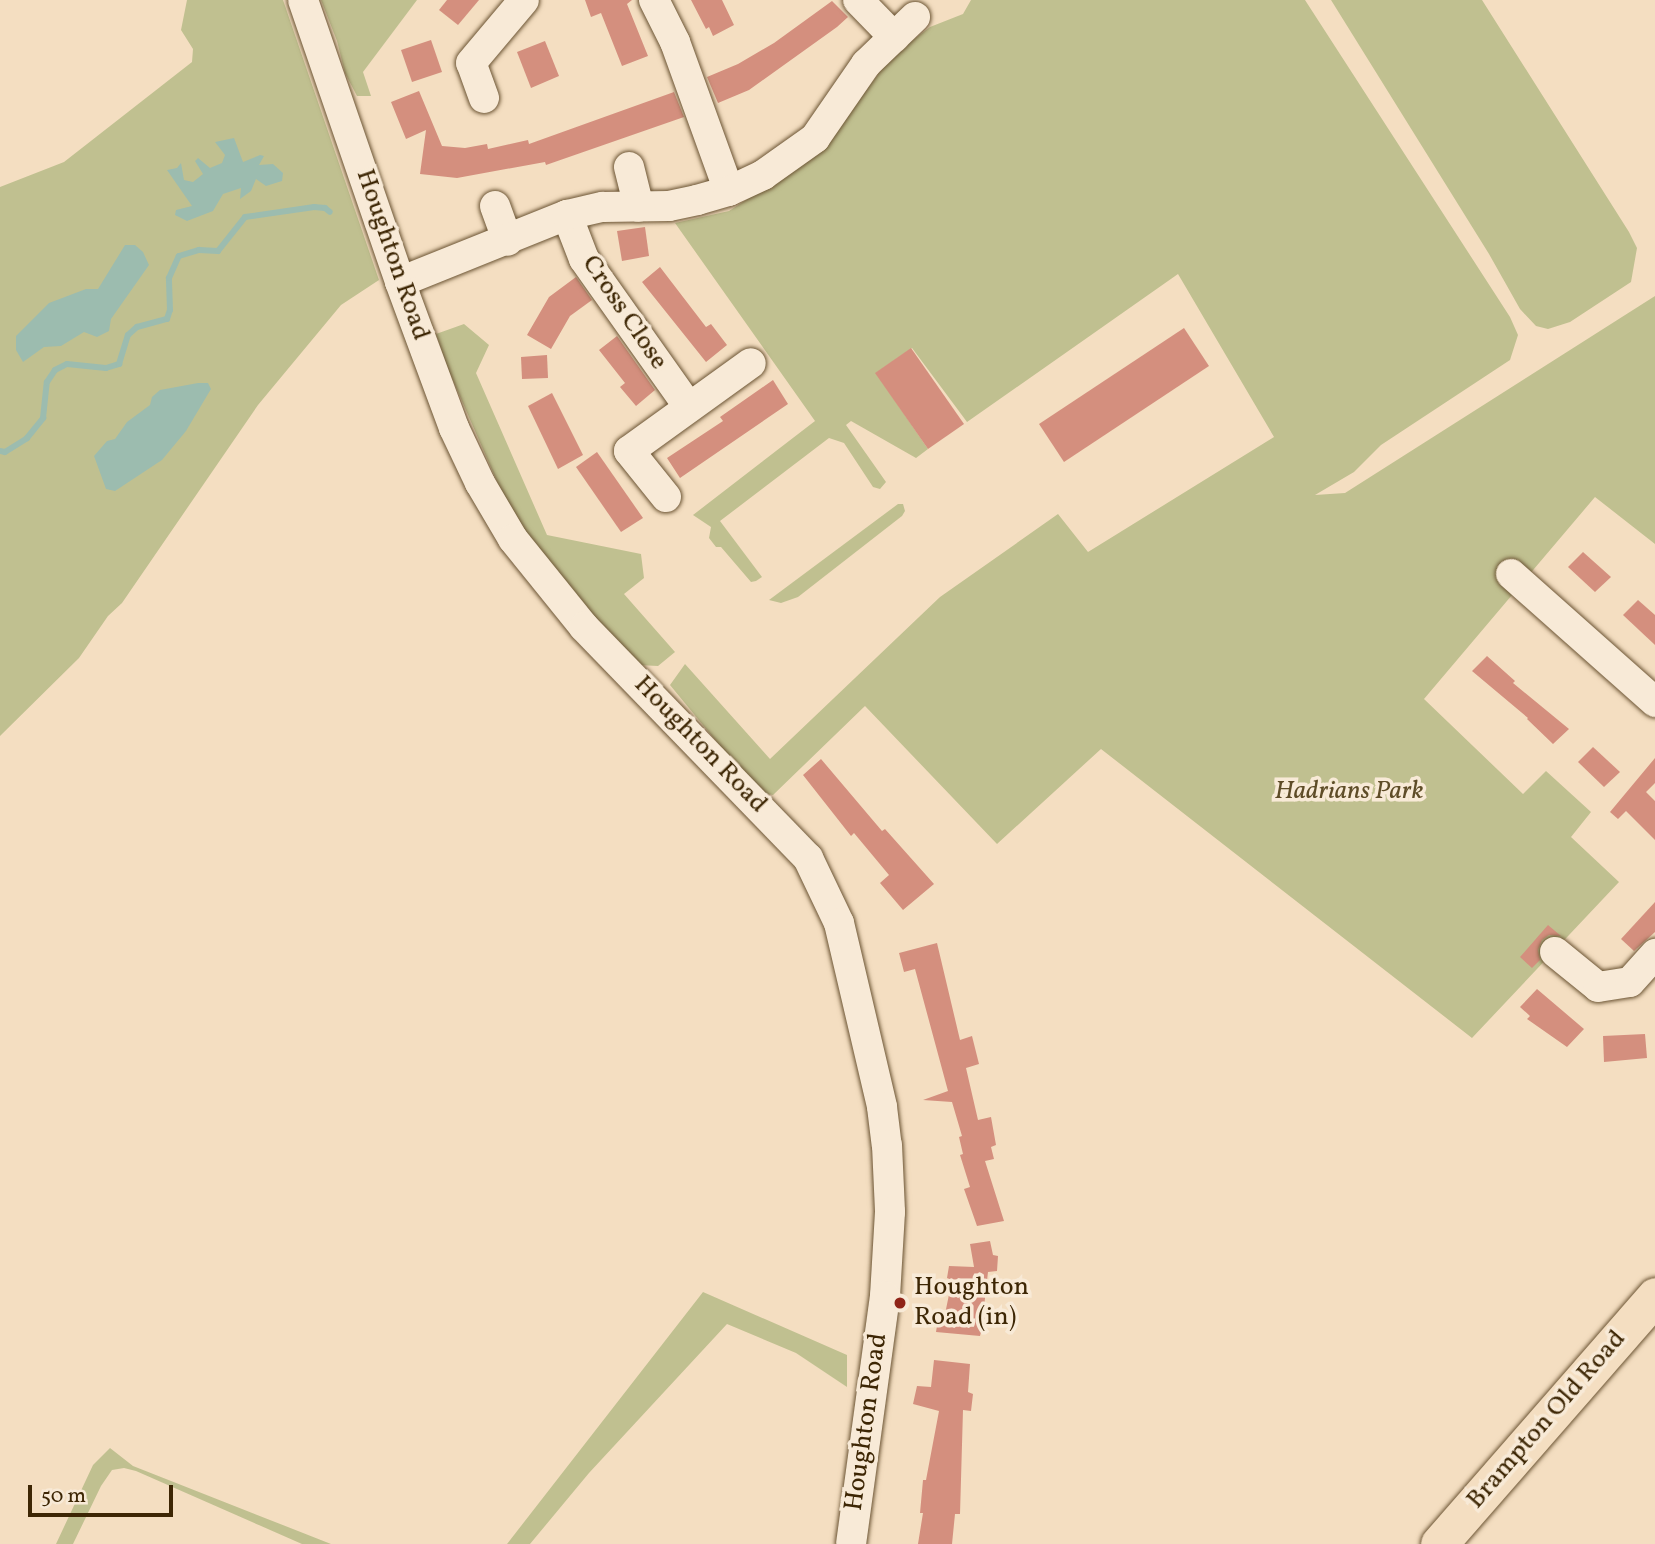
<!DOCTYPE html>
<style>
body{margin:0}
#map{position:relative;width:1655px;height:1544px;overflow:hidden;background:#f4dec1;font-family:Vollkorn,serif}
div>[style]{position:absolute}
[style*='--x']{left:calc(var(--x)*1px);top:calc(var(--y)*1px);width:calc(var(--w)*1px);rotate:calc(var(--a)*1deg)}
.green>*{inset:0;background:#c0c090}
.water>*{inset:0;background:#9cbcaf}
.stream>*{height:6px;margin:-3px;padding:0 3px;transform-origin:3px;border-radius:3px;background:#9cbcaf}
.building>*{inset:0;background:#d48f7e}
.roads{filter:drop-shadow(0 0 2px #6b5433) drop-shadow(0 0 2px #6b5433)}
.minor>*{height:30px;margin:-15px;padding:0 15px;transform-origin:15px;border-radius:15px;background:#f8ead7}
.major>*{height:37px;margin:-18.5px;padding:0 18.5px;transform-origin:18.5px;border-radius:18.5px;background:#f4dec1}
.dots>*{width:19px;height:19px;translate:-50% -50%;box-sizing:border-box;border:4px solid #f8ead7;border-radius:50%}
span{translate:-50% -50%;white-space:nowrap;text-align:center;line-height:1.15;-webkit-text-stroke:7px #f8ead7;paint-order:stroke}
.street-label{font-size:26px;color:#3d2604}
.park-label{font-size:26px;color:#5e4c27;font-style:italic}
.poi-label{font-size:26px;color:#3d2604}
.left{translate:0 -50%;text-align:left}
.scale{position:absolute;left:28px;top:1485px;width:145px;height:32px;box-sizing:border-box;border:4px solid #3d2604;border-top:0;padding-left:9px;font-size:21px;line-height:24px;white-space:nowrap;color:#3d2604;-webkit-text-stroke:5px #f8ead7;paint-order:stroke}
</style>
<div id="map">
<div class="green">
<i style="clip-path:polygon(187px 0,283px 0,379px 280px,341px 305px,258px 405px,122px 603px,108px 616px,79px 658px,0 736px,0 187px,64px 162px,192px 62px,193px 49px,181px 30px)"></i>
<i style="clip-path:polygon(321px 0,417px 0,363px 72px,371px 96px,357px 96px,345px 73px,337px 41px)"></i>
<i style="clip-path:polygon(971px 0,1305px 0,1510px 317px,1518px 335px,1510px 360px,1381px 445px,1354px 472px,1315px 495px,1345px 493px,1655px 296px,1655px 544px,1595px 497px,1424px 699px,1523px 794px,1546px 771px,1591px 812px,1571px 837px,1619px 882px,1472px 1038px,1101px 749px,997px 844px,865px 706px,773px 795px,758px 792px,670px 685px,685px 664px,770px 759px,940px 597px,1058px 514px,1088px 552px,1274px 437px,1178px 274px,967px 422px,912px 348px,876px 373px,928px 449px,916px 458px,851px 421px,846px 425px,886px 482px,880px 489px,873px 487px,844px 443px,829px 438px,720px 521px,762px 577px,756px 581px,751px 582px,721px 547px,716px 547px,709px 538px,711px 527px,693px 515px,815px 421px,675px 223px,729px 211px,818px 154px,892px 56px,930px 27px,963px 14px)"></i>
<i style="clip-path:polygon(1331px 0,1482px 0,1629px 232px,1637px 248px,1631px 282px,1570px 322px,1548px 329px,1536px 326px,1520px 309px,1489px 254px)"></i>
<i style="clip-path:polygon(464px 324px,489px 345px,476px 373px,547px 535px,641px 554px,644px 578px,624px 594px,675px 652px,658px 666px,638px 665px,608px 635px,513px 518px,448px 369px,436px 334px)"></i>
<i style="clip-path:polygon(898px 504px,903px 504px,905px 511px,902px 516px,798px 597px,781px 603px,769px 600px)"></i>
<i style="clip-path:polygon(703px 1292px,847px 1355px,847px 1387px,796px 1353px,727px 1324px,589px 1473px,530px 1544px,507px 1544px)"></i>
<i style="clip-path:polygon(110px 1448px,133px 1466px,331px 1544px,302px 1544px,136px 1471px,124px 1468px,112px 1470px,101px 1486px,73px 1544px,56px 1544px,93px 1465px)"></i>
</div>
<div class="water">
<i style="clip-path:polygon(234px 138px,243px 162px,260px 155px,264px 156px,259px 165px,273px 164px,283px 173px,282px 181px,266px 186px,256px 179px,251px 191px,240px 199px,241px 188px,223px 194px,213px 211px,187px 221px,175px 215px,176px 210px,192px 206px,167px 170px,177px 168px,181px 163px,184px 180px,193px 182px,203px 174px,195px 161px,198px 158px,210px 168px,222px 163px,225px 155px,215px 142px)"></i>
<i style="clip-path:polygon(125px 245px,135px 245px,143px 252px,149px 265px,111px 319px,109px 331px,97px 337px,84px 332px,61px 346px,44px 347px,23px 362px,16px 350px,16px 336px,49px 303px,86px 289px,98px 289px)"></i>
<i style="clip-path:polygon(198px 383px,208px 383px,211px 389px,186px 431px,162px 460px,115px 491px,106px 489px,94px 456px,107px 441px,115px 439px,127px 422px,150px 405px,152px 397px,160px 390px)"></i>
</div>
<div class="stream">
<i style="--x:0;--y:451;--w:5;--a:11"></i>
<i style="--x:5;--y:452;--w:26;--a:-32"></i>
<i style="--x:27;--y:438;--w:26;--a:-51"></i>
<i style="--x:43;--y:418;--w:36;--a:-84"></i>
<i style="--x:47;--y:382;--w:14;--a:-56"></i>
<i style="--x:55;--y:370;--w:13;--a:-27"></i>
<i style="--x:67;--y:364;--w:39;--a:6"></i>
<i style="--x:106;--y:368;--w:14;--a:-17"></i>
<i style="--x:119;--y:364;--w:30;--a:-73"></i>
<i style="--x:128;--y:335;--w:12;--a:-42"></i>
<i style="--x:137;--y:327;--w:31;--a:-15"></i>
<i style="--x:167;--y:319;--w:9;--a:-72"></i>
<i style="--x:170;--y:310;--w:32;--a:-92"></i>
<i style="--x:169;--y:278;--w:24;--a:-66"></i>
<i style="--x:179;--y:256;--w:21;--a:-17"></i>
<i style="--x:199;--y:250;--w:19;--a:3"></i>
<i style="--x:218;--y:251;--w:43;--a:-51.5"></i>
<i style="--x:245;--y:217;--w:70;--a:-8.2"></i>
<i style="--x:314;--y:207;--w:11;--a:5"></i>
<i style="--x:325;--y:208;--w:6;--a:39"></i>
</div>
<div class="building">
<i style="clip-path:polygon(447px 0,479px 0,458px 25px,439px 10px)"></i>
<i style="clip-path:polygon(585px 0,632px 0,627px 4px,648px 56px,622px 66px,601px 13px,591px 17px)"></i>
<i style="clip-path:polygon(691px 0,722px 0,734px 25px,713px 36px,709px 27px,706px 29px)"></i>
<i style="clip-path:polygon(832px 1px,848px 17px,837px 27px,749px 90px,718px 103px,707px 77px,738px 64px,774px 43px)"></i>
<i style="clip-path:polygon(431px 40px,442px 72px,412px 82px,401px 50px)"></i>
<i style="clip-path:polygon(545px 41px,559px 76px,531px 88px,517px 52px)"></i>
<i style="clip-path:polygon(419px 91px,442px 146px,465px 148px,487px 144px,488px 149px,528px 140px,529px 144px,674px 92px,684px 117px,546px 165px,545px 162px,457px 178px,420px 174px,426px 130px,406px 139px,391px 102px)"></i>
<i style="clip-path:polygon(645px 227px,649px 256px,622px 261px,617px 231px)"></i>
<i style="clip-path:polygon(660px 267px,706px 327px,711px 324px,727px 345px,706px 362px,642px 282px)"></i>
<i style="clip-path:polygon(576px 277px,592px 300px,570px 316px,551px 349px,527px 335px,549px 297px)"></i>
<i style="clip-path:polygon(1184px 328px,1209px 366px,1064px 462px,1039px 424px)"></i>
<i style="clip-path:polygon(617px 336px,655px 390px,636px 406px,620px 387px,625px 383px,599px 350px)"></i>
<i style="clip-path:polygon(911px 348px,964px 424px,928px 449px,875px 373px)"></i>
<i style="clip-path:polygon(547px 355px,548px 378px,522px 379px,521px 357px)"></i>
<i style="clip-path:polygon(773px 380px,788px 404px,680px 478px,667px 458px,723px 421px,720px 417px)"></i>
<i style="clip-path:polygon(552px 393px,583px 455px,558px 469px,528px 406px)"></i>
<i style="clip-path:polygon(597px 452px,643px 518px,621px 532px,576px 467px)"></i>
<i style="clip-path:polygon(1583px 552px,1611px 577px,1595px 592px,1568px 567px)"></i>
<i style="clip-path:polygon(1638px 600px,1655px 615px,1655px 645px,1623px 615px)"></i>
<i style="clip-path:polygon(1487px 656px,1515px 681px,1513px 683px,1569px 729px,1553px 744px,1527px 719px,1528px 718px,1472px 671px)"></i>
<i style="clip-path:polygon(1593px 747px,1620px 772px,1604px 787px,1578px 762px)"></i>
<i style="clip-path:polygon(1655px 758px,1655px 783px,1646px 792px,1655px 801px,1655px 840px,1626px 811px,1618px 819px,1610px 812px)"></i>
<i style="clip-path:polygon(821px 759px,882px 831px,885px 829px,934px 884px,903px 910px,880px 883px,889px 875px,854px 833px,851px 836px,803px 775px)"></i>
<i style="clip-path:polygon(1655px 902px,1655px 932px,1634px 951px,1621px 939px)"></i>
<i style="clip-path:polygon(1548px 925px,1561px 936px,1549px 935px,1542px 940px,1538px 950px,1540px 960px,1532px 968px,1520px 957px)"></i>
<i style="clip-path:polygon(937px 943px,960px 1040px,972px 1036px,979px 1064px,966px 1068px,978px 1120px,991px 1117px,996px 1145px,991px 1147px,994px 1159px,985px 1161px,1004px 1221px,977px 1226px,964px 1189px,970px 1187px,960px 1155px,963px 1154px,959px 1137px,962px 1136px,952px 1102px,923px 1100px,948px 1091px,915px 969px,904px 972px,899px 953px)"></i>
<i style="clip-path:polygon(1537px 989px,1584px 1029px,1567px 1047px,1527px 1019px,1530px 1016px,1520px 1007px)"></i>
<i style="clip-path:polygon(1645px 1034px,1647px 1058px,1604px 1062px,1603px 1036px)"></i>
<i style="clip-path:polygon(990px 1241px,993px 1255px,998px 1256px,997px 1271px,988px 1272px,983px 1316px,985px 1317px,980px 1336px,936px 1332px,939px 1313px,945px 1314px,952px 1280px,947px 1278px,949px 1266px,974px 1267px,970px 1244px)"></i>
<i style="clip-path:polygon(934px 1360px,970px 1364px,968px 1392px,973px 1394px,971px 1411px,963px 1410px,960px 1514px,955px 1514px,952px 1544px,918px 1544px,923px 1513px,920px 1513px,923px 1480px,926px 1480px,939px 1411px,913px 1404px,917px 1386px,931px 1387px)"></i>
</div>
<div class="roads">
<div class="minor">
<i style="--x:303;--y:0;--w:298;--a:71"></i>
<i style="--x:400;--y:282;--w:156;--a:69.7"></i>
<i style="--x:454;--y:428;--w:61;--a:64.7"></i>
<i style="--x:480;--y:483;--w:65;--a:59.5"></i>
<i style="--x:513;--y:539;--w:113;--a:51.1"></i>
<i style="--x:584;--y:627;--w:322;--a:45.9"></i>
<i style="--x:808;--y:858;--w:72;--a:64.5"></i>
<i style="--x:839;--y:923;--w:189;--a:76.8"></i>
<i style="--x:882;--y:1107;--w:38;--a:83"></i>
<i style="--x:887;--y:1145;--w:67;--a:87.4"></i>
<i style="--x:890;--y:1212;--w:84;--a:93.4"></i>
<i style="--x:885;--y:1296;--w:250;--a:97.8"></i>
<i style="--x:654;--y:0;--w:47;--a:63.4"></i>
<i style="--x:675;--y:42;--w:158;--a:70.1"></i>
<i style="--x:858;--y:0;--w:52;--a:45.8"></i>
<i style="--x:484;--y:98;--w:37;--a:-110"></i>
<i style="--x:471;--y:63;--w:82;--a:-49.9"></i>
<i style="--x:629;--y:167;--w:41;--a:76"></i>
<i style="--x:495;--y:206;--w:37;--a:70"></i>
<i style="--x:567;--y:215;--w:47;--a:68.9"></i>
<i style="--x:584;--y:259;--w:180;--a:54.7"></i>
<i style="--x:400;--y:282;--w:180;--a:-21.9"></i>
<i style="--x:567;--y:215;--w:37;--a:-13"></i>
<i style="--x:603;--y:207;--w:66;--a:-0.9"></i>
<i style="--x:669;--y:206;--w:29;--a:-12"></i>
<i style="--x:697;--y:200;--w:33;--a:-16"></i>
<i style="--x:729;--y:191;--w:38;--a:-25"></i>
<i style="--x:763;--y:175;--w:64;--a:-35.4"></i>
<i style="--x:815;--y:138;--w:90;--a:-55.4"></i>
<i style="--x:866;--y:64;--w:68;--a:-43.8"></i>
<i style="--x:666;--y:497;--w:59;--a:-128.8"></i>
<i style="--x:629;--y:451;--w:150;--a:-35.8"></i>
<i style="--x:1511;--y:574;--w:193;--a:41.6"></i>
<i style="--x:1555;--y:952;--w:55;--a:39.1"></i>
<i style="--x:1598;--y:987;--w:32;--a:-9"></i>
<i style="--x:1630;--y:982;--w:38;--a:-48"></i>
</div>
<div class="major">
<i style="--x:1439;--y:1544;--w:329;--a:-48.9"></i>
</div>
</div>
<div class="dots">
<i style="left:900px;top:1303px;background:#8f2418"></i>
</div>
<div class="street-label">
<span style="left:392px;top:255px;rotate:71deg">Houghton Road</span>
<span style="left:624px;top:313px;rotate:56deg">Cross Close</span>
<span style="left:700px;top:745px;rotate:46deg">Houghton Road</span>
<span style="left:1547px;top:1420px;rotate:-49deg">Brampton Old Road</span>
<span style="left:867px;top:1422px;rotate:-82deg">Houghton Road</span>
</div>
<div class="park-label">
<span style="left:1349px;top:792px">Hadrians Park</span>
</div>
<div class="poi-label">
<span class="left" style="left:914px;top:1303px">Houghton<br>Road (in)</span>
</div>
<div class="scale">50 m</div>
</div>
